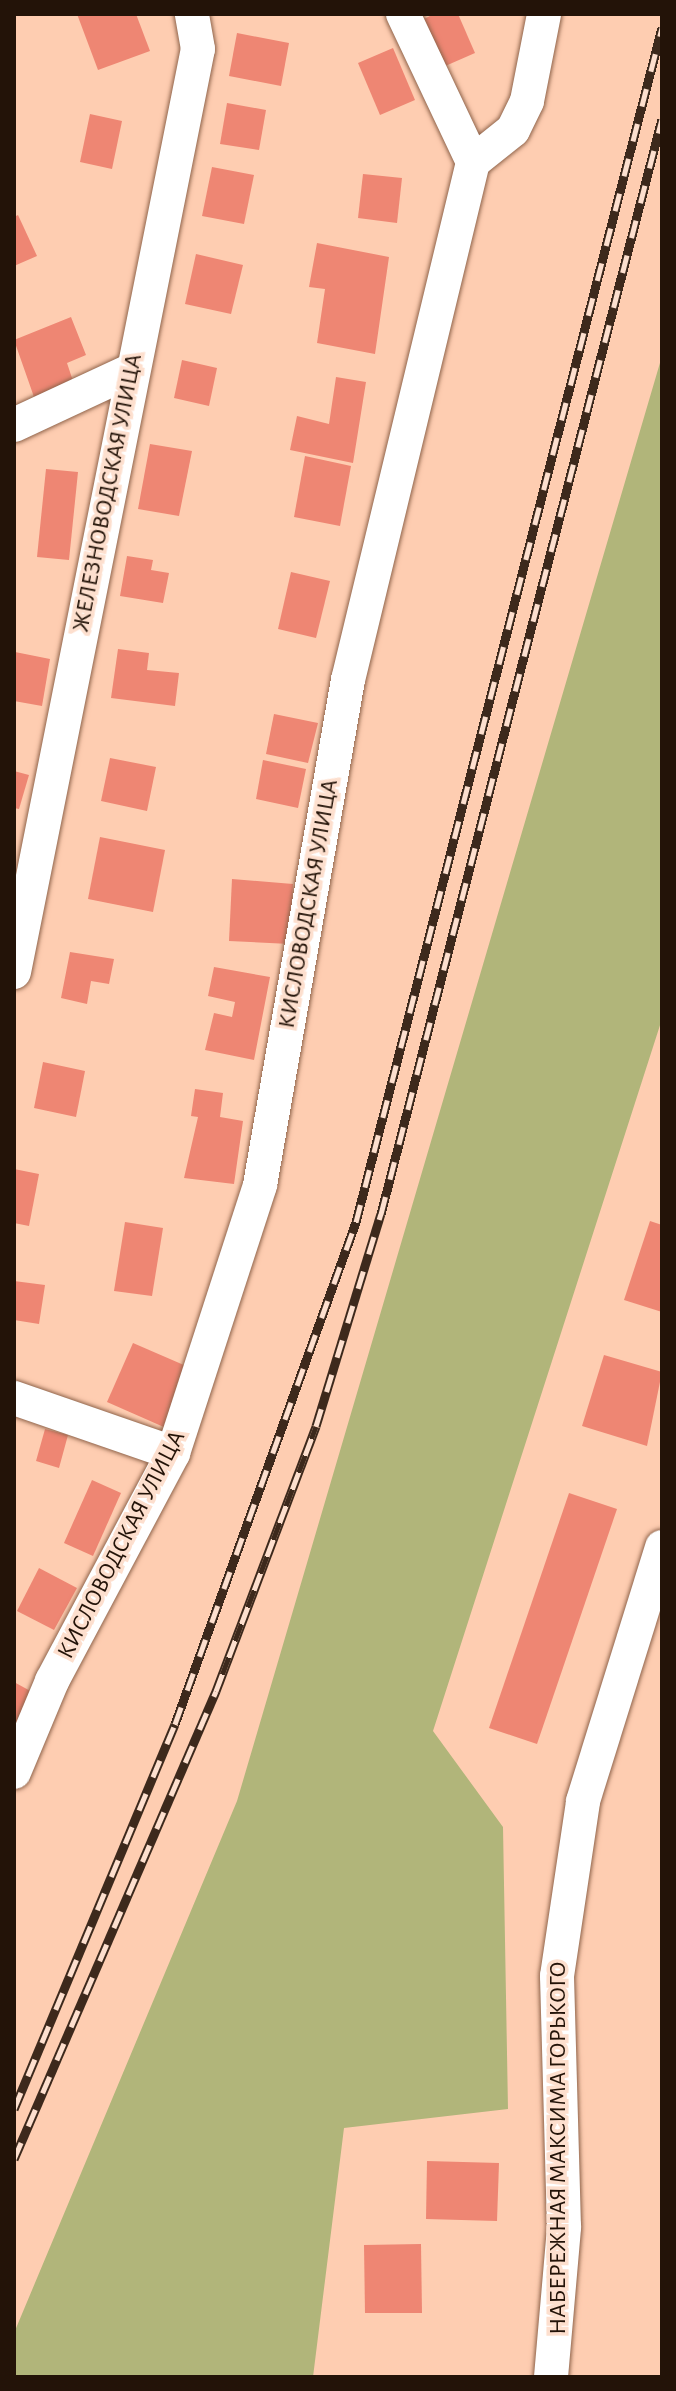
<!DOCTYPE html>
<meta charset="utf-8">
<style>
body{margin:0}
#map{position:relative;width:676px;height:2391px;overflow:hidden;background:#fecdb1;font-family:"Alegreya Sans",sans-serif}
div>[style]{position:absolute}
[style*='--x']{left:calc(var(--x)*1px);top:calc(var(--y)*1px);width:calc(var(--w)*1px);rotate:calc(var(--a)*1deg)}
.green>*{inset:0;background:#b1b57a}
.building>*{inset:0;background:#ee8673}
.roads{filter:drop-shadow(0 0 2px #8f644b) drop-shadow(0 0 2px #8f644b)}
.street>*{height:34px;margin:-17px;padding:0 17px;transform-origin:17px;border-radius:17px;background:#fff}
.rail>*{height:9px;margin-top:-4.5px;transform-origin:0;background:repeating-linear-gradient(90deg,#fddfce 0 18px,#3d291c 0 36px);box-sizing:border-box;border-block:2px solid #3d291c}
span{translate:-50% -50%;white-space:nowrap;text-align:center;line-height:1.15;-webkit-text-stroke:7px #fddfce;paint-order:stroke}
.street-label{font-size:24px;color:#231308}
.frame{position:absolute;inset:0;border:16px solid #231308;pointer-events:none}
</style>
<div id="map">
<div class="green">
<i style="clip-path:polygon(662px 356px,662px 1019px,433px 1731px,503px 1827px,508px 2109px,344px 2128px,313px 2377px,14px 2377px,14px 2333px,237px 1801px)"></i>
</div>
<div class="building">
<i style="clip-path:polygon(77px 14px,136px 14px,150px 51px,98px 70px)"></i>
<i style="clip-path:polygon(434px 14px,458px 14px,475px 53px,443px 67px,422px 20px)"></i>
<i style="clip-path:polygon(237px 33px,289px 43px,281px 86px,229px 76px)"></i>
<i style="clip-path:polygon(393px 48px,415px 100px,380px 115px,358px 63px)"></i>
<i style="clip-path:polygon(227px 103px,266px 110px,259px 150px,220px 144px)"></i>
<i style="clip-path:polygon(90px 114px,122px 121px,112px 169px,80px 162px)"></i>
<i style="clip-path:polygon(212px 167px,254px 175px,244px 224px,202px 216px)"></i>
<i style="clip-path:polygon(363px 174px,402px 178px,397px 223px,358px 218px)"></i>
<i style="clip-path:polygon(18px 215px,37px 256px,14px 266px,14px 217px)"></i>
<i style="clip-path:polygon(317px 243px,389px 257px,375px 354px,317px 343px,325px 289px,309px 287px)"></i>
<i style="clip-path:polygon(196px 254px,243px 265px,231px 314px,185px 304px)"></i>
<i style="clip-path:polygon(71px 317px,86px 355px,67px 363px,73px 381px,34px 397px,14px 340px)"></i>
<i style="clip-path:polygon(182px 360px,217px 368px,209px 406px,174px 398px)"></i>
<i style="clip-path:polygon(336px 377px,366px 382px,353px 463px,290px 450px,297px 416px,329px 424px)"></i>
<i style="clip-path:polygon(150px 444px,192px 451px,179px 516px,138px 509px)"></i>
<i style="clip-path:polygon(305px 456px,351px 466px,340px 526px,294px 517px)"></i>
<i style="clip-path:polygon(46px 469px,78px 472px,69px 560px,37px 557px)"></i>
<i style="clip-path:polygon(127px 556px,153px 560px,151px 570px,169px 573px,163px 603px,120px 596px)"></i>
<i style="clip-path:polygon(291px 572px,330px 581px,316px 638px,278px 629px)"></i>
<i style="clip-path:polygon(118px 649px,149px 653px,147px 670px,179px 673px,175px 706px,111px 698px)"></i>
<i style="clip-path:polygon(15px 652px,50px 659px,42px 706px,14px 701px)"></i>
<i style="clip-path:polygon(274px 714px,318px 723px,308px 763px,266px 754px)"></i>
<i style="clip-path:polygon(110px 758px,156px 767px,147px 811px,101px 801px)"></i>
<i style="clip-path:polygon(263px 760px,306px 769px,298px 808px,256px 799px)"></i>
<i style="clip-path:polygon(14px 771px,29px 775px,19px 809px,14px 808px)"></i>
<i style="clip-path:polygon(100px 837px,165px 850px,153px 912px,88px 899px)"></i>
<i style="clip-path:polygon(232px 879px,293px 884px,290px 944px,229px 941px)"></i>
<i style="clip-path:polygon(70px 952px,114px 959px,109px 984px,91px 981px,87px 1004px,61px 998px)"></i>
<i style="clip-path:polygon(214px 967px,270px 977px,254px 1060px,205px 1050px,214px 1013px,232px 1017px,235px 1002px,208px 996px)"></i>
<i style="clip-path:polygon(43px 1062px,85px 1071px,76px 1117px,34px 1108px)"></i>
<i style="clip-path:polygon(195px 1089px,223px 1093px,220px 1117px,243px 1121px,234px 1184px,184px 1178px,198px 1117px,191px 1116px)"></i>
<i style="clip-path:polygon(14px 1169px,39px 1174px,29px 1226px,14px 1223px)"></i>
<i style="clip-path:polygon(650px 1221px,662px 1225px,662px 1312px,624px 1300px)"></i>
<i style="clip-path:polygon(125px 1222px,163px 1228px,152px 1296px,114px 1291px)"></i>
<i style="clip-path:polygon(14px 1281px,45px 1285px,39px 1324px,14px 1320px)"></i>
<i style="clip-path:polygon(133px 1343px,193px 1369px,166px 1428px,107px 1402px)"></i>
<i style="clip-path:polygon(604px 1355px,662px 1372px,647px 1446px,582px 1426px)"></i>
<i style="clip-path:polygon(45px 1429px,68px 1435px,59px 1468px,36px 1461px)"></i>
<i style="clip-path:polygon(92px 1480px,121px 1493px,93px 1556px,64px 1543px)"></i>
<i style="clip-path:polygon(569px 1493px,617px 1509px,537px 1744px,489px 1728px)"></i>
<i style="clip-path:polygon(39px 1568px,77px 1588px,54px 1630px,17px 1611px)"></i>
<i style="clip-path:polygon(14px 1682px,34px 1693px,14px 1731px)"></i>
<i style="clip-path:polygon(427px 2161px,499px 2163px,497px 2221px,426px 2219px)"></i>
<i style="clip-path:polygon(421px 2244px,422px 2313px,365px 2313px,364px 2245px)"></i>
</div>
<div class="roads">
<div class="street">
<i style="--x:473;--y:162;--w:51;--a:-38.7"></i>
<i style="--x:513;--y:130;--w:32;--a:-64"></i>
<i style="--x:527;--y:101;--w:89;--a:-78.9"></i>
<i style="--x:14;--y:425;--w:130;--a:-25"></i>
<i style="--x:14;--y:972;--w:941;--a:-78.73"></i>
<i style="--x:198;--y:49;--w:36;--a:-100"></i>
<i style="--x:14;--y:1398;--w:168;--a:19.1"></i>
<i style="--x:14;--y:1772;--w:99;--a:-67.3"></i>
<i style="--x:52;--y:1681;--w:258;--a:-62"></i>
<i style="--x:173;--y:1453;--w:282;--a:-72"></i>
<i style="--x:260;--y:1185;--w:513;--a:-80.12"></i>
<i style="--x:348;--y:680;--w:533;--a:-76.43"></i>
<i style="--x:473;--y:162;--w:164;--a:-115.3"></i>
<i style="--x:551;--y:2377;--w:151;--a:-85"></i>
<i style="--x:564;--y:2227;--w:251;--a:-91.6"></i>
<i style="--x:557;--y:1976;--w:177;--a:-81.5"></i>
<i style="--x:583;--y:1801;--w:266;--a:-72.7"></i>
</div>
</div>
<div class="rail">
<i style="--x:14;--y:2109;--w:417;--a:-67.3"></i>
<i style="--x:175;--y:1724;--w:534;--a:-70.17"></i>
<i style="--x:356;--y:1222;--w:1233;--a:-75.63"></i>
<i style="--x:14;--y:2159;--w:510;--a:-66.65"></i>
<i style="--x:216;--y:1691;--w:283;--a:-69.3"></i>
<i style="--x:316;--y:1426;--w:222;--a:-73"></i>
<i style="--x:381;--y:1214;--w:1130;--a:-75.61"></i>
</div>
<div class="street-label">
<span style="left:108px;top:493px;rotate:-79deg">ЖЕЛЕЗНОВОДСКАЯ УЛИЦА</span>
<span style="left:309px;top:904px;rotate:-80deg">КИСЛОВОДСКАЯ УЛИЦА</span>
<span style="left:122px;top:1545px;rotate:-63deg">КИСЛОВОДСКАЯ УЛИЦА</span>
<span style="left:559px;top:2148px;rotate:-90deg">НАБЕРЕЖНАЯ МАКСИМА ГОРЬКОГО</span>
</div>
<div class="frame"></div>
</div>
